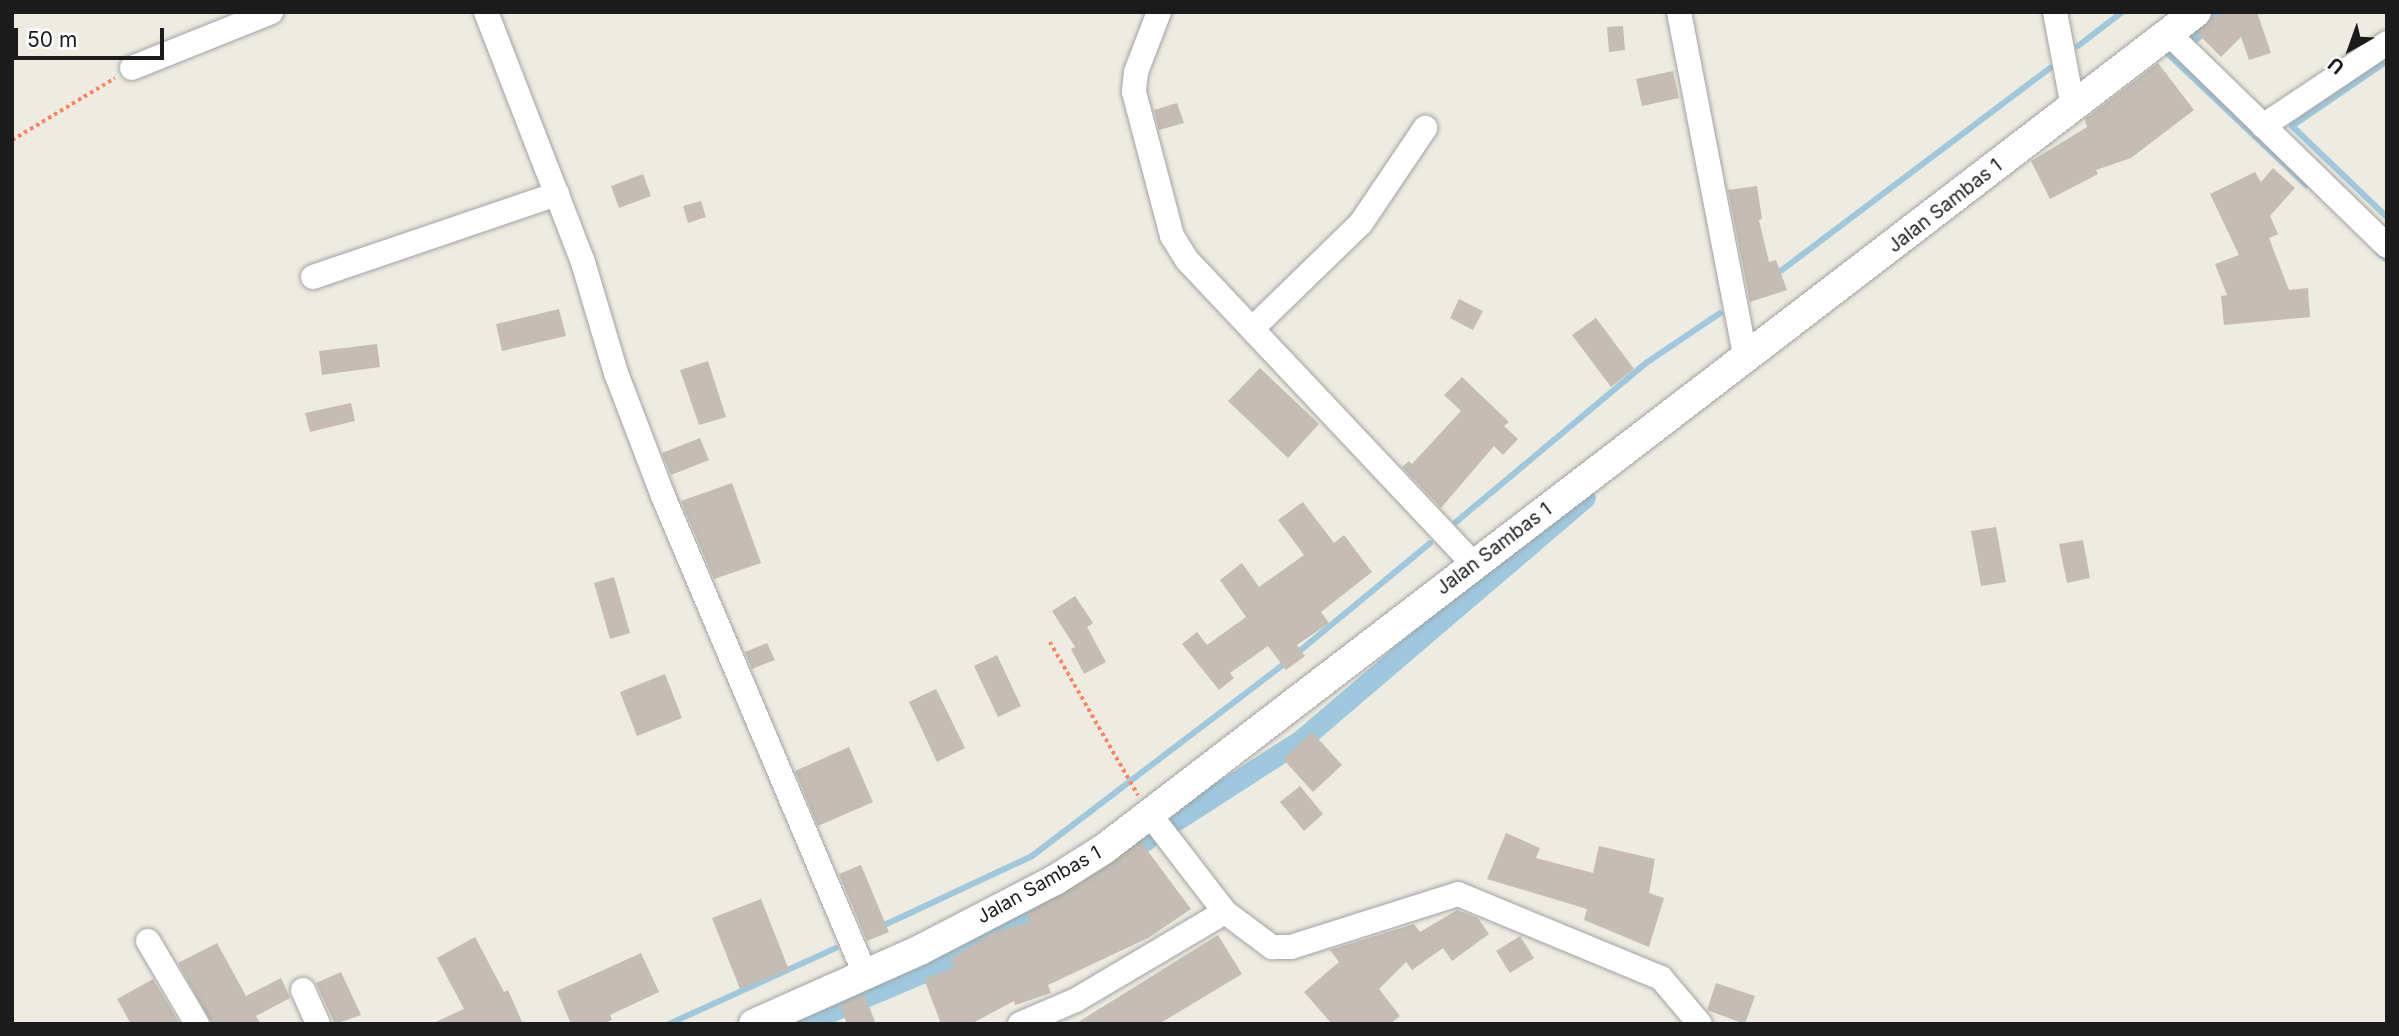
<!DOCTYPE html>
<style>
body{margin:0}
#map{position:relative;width:2399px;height:1036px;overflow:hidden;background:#eeebe0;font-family:Inter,sans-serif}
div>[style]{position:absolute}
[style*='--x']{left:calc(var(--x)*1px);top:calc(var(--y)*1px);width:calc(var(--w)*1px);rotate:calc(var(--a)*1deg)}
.stream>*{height:6px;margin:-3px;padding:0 3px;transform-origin:3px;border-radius:3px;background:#9dc8de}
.canal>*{height:21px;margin:-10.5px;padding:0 10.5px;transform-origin:10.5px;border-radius:10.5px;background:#9dc8de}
.building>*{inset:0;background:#c5bdb3}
.path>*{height:3.5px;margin-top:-1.75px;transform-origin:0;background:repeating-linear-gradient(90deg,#ff835f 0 3.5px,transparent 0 7px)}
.roads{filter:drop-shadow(0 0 2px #a2a2a2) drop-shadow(0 0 2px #a2a2a2)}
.minor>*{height:24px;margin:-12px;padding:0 12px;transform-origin:12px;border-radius:12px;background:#fff}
.tertiary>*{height:30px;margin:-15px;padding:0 15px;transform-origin:15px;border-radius:15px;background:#fff}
span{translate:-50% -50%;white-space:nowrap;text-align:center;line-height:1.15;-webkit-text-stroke:5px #fff;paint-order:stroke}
.street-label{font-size:19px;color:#1b1b1b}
.frame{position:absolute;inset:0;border:14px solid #1b1b1b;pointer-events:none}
.north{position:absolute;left:2315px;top:14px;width:70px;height:70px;-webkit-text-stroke:5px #fff;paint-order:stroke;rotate:220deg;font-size:19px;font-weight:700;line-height:28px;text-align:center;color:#1b1b1b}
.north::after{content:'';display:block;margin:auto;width:24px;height:32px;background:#1b1b1b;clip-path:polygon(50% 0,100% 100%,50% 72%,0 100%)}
.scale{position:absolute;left:14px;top:28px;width:150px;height:32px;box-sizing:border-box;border:4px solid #1b1b1b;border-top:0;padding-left:9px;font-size:21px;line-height:24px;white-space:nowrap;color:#1b1b1b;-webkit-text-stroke:5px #fff;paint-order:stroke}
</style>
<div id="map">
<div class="stream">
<i style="--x:2078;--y:46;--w:56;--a:-37.7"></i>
<i style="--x:2165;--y:51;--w:195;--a:43.5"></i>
<i style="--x:2387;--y:61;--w:115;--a:145.6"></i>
<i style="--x:2292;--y:126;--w:132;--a:43.8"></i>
<i style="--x:2378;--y:252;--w:12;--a:42"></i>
<i style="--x:1774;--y:276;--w:346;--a:-37"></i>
<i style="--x:1456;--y:522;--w:248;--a:-39.9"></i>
<i style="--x:1646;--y:363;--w:89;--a:-34"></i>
<i style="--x:1296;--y:654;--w:174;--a:-39.6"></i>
<i style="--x:880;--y:927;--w:168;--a:-25"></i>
<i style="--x:1032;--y:856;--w:322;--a:-37.3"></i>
<i style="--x:669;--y:1024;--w:183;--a:-24.5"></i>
</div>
<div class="canal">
<i style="--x:2191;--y:33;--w:35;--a:-37"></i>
<i style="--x:1175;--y:821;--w:151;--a:-32.8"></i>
<i style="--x:1302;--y:739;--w:372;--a:-40.5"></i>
<i style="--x:1118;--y:858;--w:35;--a:-33"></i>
<i style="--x:801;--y:1024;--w:182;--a:-22.9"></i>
<i style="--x:969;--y:953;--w:95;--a:-33"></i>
</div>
<div class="building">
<i style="clip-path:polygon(2237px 12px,2257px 12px,2271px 53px,2249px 60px,2241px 37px,2221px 57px,2197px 33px,2213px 16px)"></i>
<i style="clip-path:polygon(1623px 26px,1625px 50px,1609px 52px,1607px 27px)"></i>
<i style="clip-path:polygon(2158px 63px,2194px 110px,2131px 158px,2096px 170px,2098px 174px,2050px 199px,2031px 161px,2087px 127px,2085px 119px)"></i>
<i style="clip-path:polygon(1673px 71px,1679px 98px,1642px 106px,1636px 79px)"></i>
<i style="clip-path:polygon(1177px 103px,1184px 123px,1159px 130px,1154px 110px)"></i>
<i style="clip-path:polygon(2273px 168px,2295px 188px,2270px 216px,2278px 234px,2269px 238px,2289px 290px,2308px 288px,2310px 317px,2224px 325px,2221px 296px,2227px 295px,2215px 264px,2239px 255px,2210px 194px,2255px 172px,2261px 182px)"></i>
<i style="clip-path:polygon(643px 174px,651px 196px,619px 208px,611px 186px)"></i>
<i style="clip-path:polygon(1757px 186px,1762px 219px,1759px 220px,1769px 262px,1776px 260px,1787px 290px,1750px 302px,1728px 190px)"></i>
<i style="clip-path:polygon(701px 201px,706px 217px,688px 223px,683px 206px)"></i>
<i style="clip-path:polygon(1459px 299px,1483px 311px,1473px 330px,1450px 318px)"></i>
<i style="clip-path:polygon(559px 309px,566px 336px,502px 351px,496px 324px)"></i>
<i style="clip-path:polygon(1596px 318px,1634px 369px,1611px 387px,1572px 335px)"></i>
<i style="clip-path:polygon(377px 344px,380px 367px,322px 375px,319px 351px)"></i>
<i style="clip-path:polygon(708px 361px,726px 417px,699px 425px,680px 370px)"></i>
<i style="clip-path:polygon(1260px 368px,1319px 424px,1288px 458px,1228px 401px)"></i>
<i style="clip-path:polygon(1462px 377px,1509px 422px,1504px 426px,1518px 439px,1503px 455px,1494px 446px,1441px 508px,1402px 467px,1409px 461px,1412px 464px,1461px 411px,1444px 395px)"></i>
<i style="clip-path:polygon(351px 403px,355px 421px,310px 432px,305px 413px)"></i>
<i style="clip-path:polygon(700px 438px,709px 460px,671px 475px,662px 453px)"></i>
<i style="clip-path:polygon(732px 483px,761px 563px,714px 579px,681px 501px)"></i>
<i style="clip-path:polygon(1303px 502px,1334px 543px,1344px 535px,1372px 572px,1321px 612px,1329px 623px,1297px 645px,1305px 656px,1286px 670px,1268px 646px,1230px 673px,1234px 678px,1219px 690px,1182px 644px,1197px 632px,1207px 645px,1246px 617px,1220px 580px,1242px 563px,1259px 587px,1304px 555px,1278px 520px)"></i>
<i style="clip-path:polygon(1996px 527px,2006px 582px,1981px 586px,1971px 531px)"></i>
<i style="clip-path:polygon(2083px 540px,2090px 578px,2067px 583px,2059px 544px)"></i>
<i style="clip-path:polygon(614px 577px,630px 633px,610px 639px,594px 583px)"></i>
<i style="clip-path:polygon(1075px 596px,1093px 623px,1087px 627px,1106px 662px,1084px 674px,1071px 649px,1075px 647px,1052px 611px)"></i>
<i style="clip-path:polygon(767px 643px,775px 660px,752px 669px,745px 652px)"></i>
<i style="clip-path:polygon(997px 655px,1021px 706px,998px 717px,974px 666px)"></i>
<i style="clip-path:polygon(665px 674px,682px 718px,637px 736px,620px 692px)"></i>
<i style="clip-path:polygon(936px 689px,965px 748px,937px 762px,909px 702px)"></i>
<i style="clip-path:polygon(1312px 732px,1342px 765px,1313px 792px,1283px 759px)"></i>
<i style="clip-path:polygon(849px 747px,873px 802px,818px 826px,795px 771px)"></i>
<i style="clip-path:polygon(1300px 786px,1323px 814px,1304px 831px,1280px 802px)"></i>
<i style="clip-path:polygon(1506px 833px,1540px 848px,1536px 858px,1593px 873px,1599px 846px,1655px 859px,1649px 893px,1664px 898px,1649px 947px,1584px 920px,1587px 909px,1487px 879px)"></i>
<i style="clip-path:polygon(1141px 842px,1191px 909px,1148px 938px,1048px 985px,1051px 993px,1015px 1005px,1014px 1001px,971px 1024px,941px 1024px,924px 979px,955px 967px,950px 959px,991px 934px,1031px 921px,1026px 915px)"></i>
<i style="clip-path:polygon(861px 865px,889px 932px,867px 941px,839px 874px)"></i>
<i style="clip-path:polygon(761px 899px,789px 970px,740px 989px,712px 918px)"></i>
<i style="clip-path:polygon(1457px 910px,1478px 918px,1489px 934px,1452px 961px,1443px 948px,1412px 970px,1406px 962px,1379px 989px,1400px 1016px,1390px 1024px,1332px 1024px,1304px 992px,1339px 962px,1330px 950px,1414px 924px,1420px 932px)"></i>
<i style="clip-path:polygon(1218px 935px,1242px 974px,1159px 1024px,1075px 1024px)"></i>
<i style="clip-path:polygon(1520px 936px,1534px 958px,1510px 973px,1496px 951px)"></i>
<i style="clip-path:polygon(475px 937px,504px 992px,508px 990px,523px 1024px,431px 1024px,464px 1009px,437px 958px)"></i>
<i style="clip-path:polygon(217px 943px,246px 996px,281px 978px,290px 998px,256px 1016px,261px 1024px,212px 1024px,178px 963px)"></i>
<i style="clip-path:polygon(641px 953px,659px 992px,610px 1015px,612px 1020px,602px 1024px,571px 1024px,557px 991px)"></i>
<i style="clip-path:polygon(341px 972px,361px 1015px,335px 1024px,316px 983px)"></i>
<i style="clip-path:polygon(153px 979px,180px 1024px,131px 1024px,117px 999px)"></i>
<i style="clip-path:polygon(1716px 983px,1755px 996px,1745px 1024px,1707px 1010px)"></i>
<i style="clip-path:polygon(864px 994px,876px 1024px,847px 1024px,840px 1005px)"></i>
</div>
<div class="path">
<i style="--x:12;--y:140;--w:120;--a:-31"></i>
<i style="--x:1050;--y:642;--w:177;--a:60.1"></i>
</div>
<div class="roads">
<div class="minor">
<i style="--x:486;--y:12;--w:265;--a:68.8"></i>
<i style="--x:582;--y:259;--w:119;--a:73.4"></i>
<i style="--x:616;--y:373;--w:132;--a:69.1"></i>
<i style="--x:663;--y:496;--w:519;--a:67.09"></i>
<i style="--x:1159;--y:12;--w:64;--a:111"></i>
<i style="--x:1136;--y:72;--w:20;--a:96"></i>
<i style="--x:1134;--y:92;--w:149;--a:75.2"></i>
<i style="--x:1172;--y:236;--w:28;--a:58"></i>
<i style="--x:1187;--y:260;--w:417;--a:46.7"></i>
<i style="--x:1679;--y:12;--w:354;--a:79.1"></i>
<i style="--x:2055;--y:12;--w:97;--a:79.3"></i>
<i style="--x:2168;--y:33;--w:305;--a:44.2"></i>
<i style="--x:132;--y:68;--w:150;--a:-21.9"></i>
<i style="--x:2263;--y:126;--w:149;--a:-33.8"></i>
<i style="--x:313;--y:277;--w:258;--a:-18.8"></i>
<i style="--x:1252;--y:329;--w:152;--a:-44.2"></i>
<i style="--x:1361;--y:223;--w:115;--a:-56"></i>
<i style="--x:1151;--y:816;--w:121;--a:52.4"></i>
<i style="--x:1225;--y:912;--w:59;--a:36.7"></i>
<i style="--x:1272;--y:947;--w:19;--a:0"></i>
<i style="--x:1291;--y:947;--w:175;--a:-17.6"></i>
<i style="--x:1458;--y:894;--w:220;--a:22.5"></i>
<i style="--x:1661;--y:978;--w:60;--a:49.7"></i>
<i style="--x:148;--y:941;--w:96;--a:59.4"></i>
<i style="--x:303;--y:990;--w:37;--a:66"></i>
<i style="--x:1020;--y:1024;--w:61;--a:-23.2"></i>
<i style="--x:1076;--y:1000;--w:173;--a:-30.6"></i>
</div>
<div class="tertiary">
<i style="--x:754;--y:1024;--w:182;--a:-24"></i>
<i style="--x:920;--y:950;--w:152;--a:-27.4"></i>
<i style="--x:1055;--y:880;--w:58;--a:-32.3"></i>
<i style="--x:1104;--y:849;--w:1376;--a:-37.47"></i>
</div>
</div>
<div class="street-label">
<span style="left:1945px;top:206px;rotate:-38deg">Jalan Sambas 1</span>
<span style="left:1494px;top:549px;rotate:-37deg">Jalan Sambas 1</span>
<span style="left:1039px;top:885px;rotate:-29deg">Jalan Sambas 1</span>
</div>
<div class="frame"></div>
<div class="north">U</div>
<div class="scale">50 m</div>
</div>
